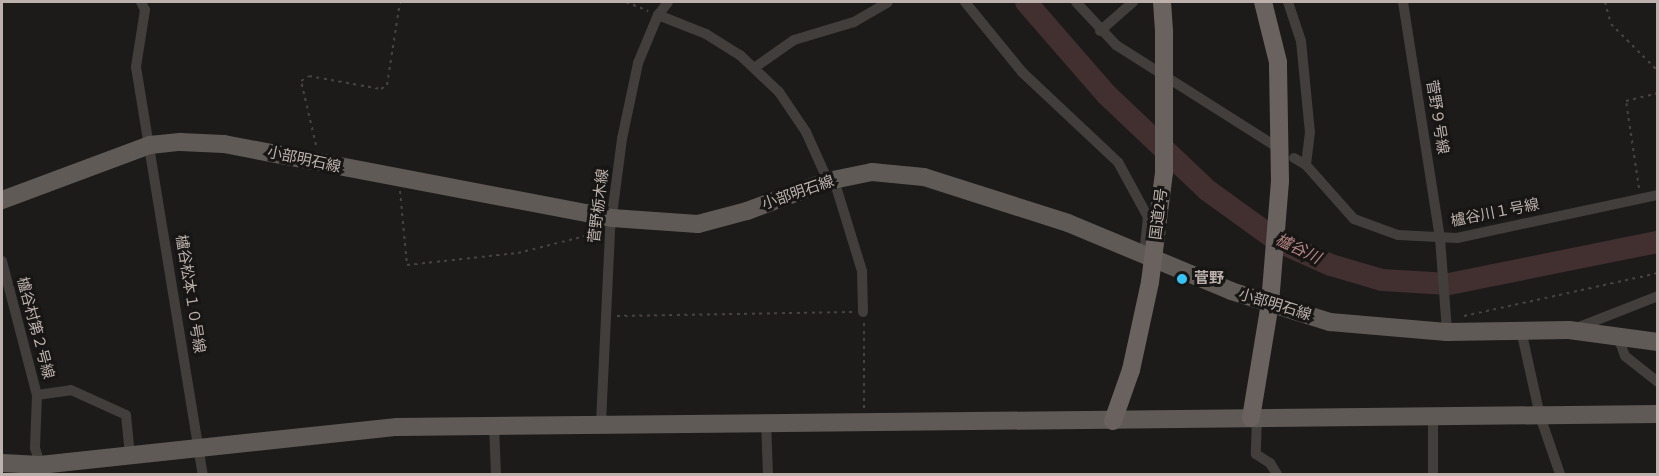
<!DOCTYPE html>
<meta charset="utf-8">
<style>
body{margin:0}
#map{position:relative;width:1659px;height:476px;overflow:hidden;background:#1c1b1a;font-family:"Fira Sans Condensed","Noto Sans JP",sans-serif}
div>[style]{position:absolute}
.river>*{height:22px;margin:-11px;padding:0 11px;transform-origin:11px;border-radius:11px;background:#41302f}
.path>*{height:2px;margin-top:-1px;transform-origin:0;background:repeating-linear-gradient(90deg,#484341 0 3px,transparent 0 7.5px)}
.minor>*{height:10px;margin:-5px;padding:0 5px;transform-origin:5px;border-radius:5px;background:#413e3b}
.primary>*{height:18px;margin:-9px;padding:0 9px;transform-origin:9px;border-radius:9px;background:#605a56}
.trunk>*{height:18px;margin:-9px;padding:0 9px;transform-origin:9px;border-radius:9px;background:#69625e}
.trunk-bridge>*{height:18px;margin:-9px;padding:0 9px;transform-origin:9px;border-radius:9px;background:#69625e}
.dots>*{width:16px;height:16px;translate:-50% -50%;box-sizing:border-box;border:3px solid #171615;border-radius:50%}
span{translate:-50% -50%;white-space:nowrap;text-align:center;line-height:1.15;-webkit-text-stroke:6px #171615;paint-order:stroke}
.street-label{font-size:15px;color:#bcb1ac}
.poi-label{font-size:15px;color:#bcb1ac;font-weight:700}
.left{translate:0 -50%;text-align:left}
.water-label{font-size:16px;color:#b78683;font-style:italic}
.frame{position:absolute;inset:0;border:3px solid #bcb1ac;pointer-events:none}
</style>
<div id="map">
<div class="river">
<div style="left:1026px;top:2px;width:122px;rotate:49deg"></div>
<div style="left:1106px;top:94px;width:139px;rotate:43.5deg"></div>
<div style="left:1207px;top:190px;width:89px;rotate:35.8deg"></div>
<div style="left:1279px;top:242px;width:57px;rotate:23.9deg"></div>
<div style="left:1331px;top:265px;width:53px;rotate:16.4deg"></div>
<div style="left:1382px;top:280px;width:67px;rotate:3.4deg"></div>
<div style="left:1449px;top:284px;width:213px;rotate:-11.4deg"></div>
</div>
<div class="path">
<div style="left:626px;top:2px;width:24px;rotate:22deg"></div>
<div style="left:1605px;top:2px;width:23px;rotate:75deg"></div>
<div style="left:1611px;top:24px;width:66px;rotate:45deg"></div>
<div style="left:316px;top:145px;width:66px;rotate:-103.2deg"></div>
<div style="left:301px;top:81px;width:9px;rotate:-32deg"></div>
<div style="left:309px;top:76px;width:73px;rotate:10.2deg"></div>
<div style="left:381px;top:89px;width:7px;rotate:-34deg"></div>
<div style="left:387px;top:85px;width:84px;rotate:-81.1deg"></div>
<div style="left:1639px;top:188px;width:88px;rotate:-98.5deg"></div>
<div style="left:1626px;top:101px;width:33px;rotate:-14deg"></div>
<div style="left:400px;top:191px;width:74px;rotate:84.6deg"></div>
<div style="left:407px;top:265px;width:112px;rotate:-6.2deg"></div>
<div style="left:518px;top:253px;width:81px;rotate:-14.2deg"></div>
<div style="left:617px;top:316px;width:235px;rotate:-1deg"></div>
<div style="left:1464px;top:316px;width:199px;rotate:-12.5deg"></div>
<div style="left:864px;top:323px;width:85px;rotate:90deg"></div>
</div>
<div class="minor">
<div style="left:141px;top:2px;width:9px;rotate:63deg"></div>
<div style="left:145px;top:10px;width:58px;rotate:99deg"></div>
<div style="left:136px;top:67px;width:412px;rotate:80.7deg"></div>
<div style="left:965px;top:2px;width:90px;rotate:50.8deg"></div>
<div style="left:1022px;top:72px;width:132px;rotate:43.2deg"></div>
<div style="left:1118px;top:162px;width:63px;rotate:61.4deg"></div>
<div style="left:1148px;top:217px;width:38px;rotate:96deg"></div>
<div style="left:1076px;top:2px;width:59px;rotate:47.1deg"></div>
<div style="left:1116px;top:45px;width:185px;rotate:32.4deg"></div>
<div style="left:1288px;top:2px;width:41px;rotate:71.6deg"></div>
<div style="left:1301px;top:41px;width:91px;rotate:84.4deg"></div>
<div style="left:1310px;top:132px;width:33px;rotate:97deg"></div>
<div style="left:1403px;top:2px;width:239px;rotate:81.1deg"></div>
<div style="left:1440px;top:238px;width:94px;rotate:85.7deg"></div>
<div style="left:658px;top:15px;width:52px;rotate:21.6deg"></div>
<div style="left:706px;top:34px;width:40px;rotate:32deg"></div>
<div style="left:740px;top:55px;width:54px;rotate:43.5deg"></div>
<div style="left:779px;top:92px;width:48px;rotate:56deg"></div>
<div style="left:806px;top:132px;width:54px;rotate:65.8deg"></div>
<div style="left:1100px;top:31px;width:44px;rotate:-41.3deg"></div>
<div style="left:754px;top:68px;width:49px;rotate:-35deg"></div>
<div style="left:794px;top:40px;width:63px;rotate:-16.7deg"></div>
<div style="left:854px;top:22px;width:39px;rotate:-30deg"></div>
<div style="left:1294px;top:158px;width:14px;rotate:30deg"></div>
<div style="left:1306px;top:165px;width:72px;rotate:48.4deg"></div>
<div style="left:1354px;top:219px;width:47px;rotate:20deg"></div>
<div style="left:1398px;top:235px;width:59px;rotate:2.9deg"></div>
<div style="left:1457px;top:238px;width:206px;rotate:-12.1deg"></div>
<div style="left:834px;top:180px;width:95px;rotate:72.9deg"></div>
<div style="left:862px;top:271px;width:41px;rotate:88.6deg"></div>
<div style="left:2px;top:261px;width:138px;rotate:75.4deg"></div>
<div style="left:37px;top:395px;width:53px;rotate:92.2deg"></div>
<div style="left:35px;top:448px;width:27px;rotate:73deg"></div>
<div style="left:1574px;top:329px;width:90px;rotate:-21.4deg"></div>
<div style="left:1521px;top:330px;width:88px;rotate:77.5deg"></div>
<div style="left:1540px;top:416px;width:61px;rotate:71deg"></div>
<div style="left:1617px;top:334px;width:23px;rotate:70deg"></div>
<div style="left:1625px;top:356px;width:42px;rotate:38.2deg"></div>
<div style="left:37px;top:395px;width:34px;rotate:-8deg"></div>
<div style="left:71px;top:390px;width:60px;rotate:24.4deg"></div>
<div style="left:126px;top:415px;width:41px;rotate:84.4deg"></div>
<div style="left:1433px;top:416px;width:58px;rotate:90deg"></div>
<div style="left:1257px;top:418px;width:36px;rotate:92deg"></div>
<div style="left:1256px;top:454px;width:17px;rotate:33deg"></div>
<div style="left:1270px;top:463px;width:13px;rotate:58deg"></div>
<div style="left:766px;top:422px;width:52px;rotate:87.8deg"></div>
<div style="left:601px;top:423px;width:193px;rotate:-87.3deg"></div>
<div style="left:610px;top:230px;width:92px;rotate:-82.5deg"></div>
<div style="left:622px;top:139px;width:78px;rotate:-78.1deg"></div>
<div style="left:638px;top:63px;width:52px;rotate:-67.4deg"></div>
<div style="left:658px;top:15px;width:16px;rotate:-52deg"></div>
<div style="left:494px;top:425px;width:49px;rotate:87.7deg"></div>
</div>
<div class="primary">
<div style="left:2px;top:200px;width:158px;rotate:-20.4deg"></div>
<div style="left:150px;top:145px;width:30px;rotate:-6deg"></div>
<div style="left:180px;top:142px;width:44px;rotate:2.6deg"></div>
<div style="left:224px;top:144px;width:395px;rotate:10.8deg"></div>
<div style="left:612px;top:218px;width:86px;rotate:4deg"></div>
<div style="left:698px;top:224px;width:51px;rotate:-14.9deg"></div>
<div style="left:747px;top:211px;width:86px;rotate:-20.3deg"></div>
<div style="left:828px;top:181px;width:45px;rotate:-11.6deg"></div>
<div style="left:872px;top:172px;width:52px;rotate:5.5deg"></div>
<div style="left:924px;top:177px;width:151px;rotate:17.7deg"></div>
<div style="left:1068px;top:223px;width:177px;rotate:22.6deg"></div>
<div style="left:1231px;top:291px;width:104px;rotate:17.4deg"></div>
<div style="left:1330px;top:322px;width:117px;rotate:4.9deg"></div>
<div style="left:1447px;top:332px;width:122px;rotate:-0.9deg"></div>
<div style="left:1569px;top:330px;width:90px;rotate:7.7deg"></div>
<div style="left:2px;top:463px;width:38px;rotate:3deg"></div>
<div style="left:40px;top:465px;width:359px;rotate:-6.1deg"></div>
<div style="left:397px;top:427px;width:1261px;rotate:-0.59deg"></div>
</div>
<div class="trunk">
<div style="left:1162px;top:2px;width:31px;rotate:86deg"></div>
<div style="left:1251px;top:418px;width:117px;rotate:-80.6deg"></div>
<div style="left:1270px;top:303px;width:122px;rotate:-85.3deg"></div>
<div style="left:1280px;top:181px;width:119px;rotate:-91deg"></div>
<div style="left:1278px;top:62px;width:62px;rotate:-104deg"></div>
<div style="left:1113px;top:421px;width:54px;rotate:-70.6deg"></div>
<div style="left:1131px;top:370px;width:90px;rotate:-77.8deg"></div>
</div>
<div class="trunk-bridge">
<div style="left:1150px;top:282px;width:110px;rotate:-82.7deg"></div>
<div style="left:1164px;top:173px;width:140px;rotate:-90deg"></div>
</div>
<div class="dots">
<div style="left:1182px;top:279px;background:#36c4f7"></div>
</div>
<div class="street-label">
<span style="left:1437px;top:117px;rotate:81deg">菅野９号線</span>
<span style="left:304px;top:160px;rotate:12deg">小部明石線</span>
<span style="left:798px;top:193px;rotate:-19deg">小部明石線</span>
<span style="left:599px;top:206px;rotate:-83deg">菅野栃木線</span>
<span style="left:1495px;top:213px;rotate:-11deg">櫨谷川１号線</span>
<span style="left:1159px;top:214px;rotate:-83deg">国道2号</span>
<span style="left:190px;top:294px;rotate:81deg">櫨谷松本１０号線</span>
<span style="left:1275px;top:305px;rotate:17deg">小部明石線</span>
<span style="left:35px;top:328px;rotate:75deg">櫨谷村第２号線</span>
</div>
<div class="poi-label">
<span class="left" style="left:1194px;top:279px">菅野</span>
</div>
<div class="water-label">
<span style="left:1298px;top:249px;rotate:26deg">櫨谷川</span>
</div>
<div class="frame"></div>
</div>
